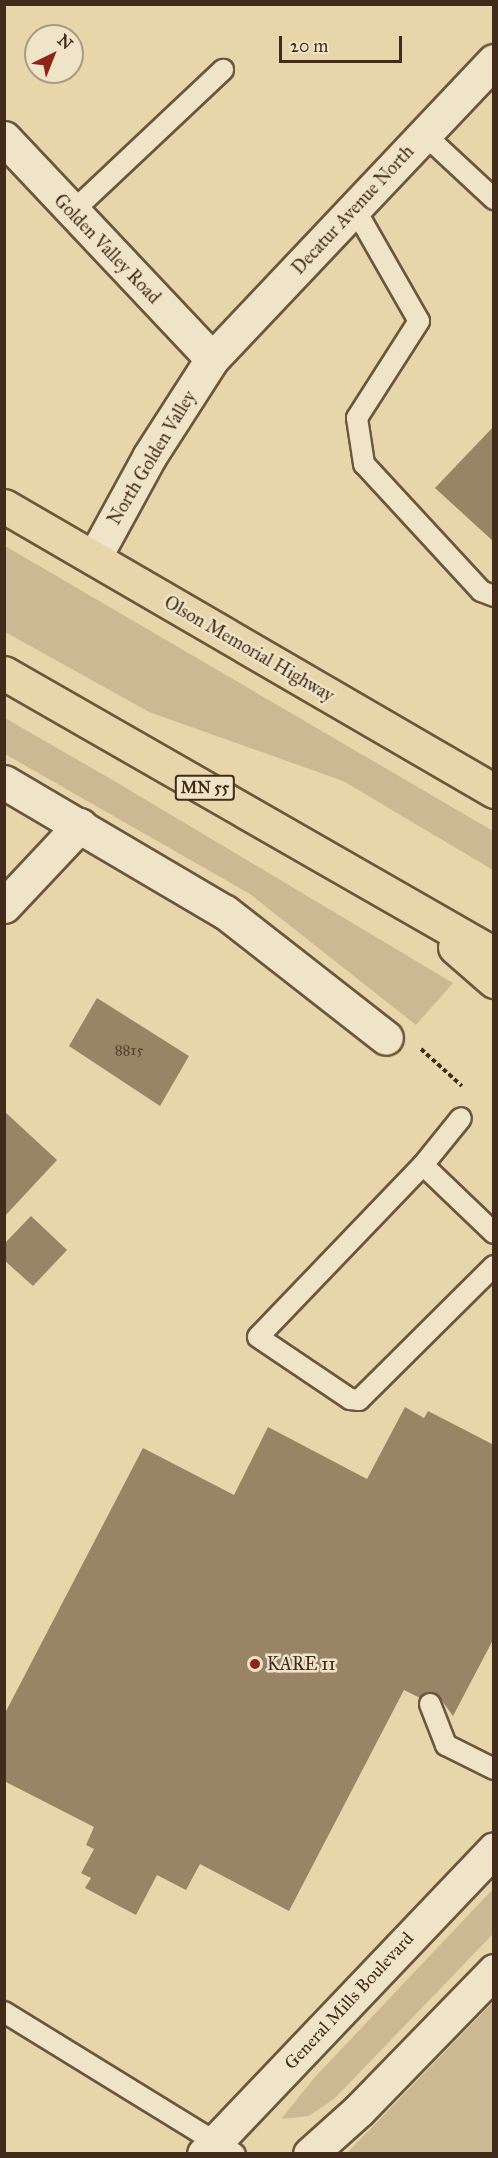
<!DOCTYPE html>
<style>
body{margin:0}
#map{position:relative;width:498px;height:2158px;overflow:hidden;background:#e8d6ab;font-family:"IM FELL Great Primer",serif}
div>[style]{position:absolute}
.green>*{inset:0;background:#ccb993}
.building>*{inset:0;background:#998466}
.path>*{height:4px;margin-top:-2px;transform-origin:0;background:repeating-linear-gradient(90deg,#432b1b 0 4.5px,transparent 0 7.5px)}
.roads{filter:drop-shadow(2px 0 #6c563f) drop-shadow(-2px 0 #6c563f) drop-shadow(0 2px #6c563f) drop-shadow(0 -2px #6c563f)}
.service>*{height:20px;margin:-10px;padding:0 10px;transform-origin:10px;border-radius:10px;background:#f0e4c8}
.minor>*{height:33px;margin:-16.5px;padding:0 16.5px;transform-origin:16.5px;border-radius:16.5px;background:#f0e4c8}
.tertiary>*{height:33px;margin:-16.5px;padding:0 16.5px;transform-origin:16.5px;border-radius:16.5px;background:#f0e4c8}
.trunk>*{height:33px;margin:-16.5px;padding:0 16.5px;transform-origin:16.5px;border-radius:16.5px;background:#e8d6ab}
.dots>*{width:16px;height:16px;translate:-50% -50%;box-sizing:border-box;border:3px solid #f0e4c8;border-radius:50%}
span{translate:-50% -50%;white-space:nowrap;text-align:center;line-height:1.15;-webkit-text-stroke:5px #f0e4c8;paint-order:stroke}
.number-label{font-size:15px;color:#58412e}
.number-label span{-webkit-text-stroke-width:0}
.shield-label span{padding:2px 4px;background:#f0e4c8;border:2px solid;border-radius:4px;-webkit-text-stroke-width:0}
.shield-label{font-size:16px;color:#432b1b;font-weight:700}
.street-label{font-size:18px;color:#432b1b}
.poi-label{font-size:18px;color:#432b1b}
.left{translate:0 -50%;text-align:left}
.frame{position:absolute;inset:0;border:6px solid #432b1b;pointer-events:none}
.north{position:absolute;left:24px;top:24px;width:60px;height:60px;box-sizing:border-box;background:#f0e4c8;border:2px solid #ab9a83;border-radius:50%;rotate:43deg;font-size:16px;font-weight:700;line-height:24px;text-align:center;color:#432b1b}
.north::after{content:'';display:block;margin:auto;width:21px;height:27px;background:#8f2418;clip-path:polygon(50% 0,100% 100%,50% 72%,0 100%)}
.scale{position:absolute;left:279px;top:36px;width:123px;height:27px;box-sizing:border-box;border:3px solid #432b1b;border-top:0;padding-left:8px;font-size:18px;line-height:21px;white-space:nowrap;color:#432b1b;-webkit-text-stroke:4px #f0e4c8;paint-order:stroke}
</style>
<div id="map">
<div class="green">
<div style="clip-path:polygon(5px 546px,493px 831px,493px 870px,343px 781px,149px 712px,5px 632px)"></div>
<div style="clip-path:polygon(5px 718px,116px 782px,453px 983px,416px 1025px,250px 894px,5px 754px)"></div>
<div style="clip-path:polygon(493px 1889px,493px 1934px,335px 2098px,309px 2116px,281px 2119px,315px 2077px)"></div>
<div style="clip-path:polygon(493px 2002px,493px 2153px,347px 2153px)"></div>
</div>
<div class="building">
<div style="clip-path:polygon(494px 426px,494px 542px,435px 488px)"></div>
<div style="clip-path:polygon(97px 998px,189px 1056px,160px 1106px,69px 1046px)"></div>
<div style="clip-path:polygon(4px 1111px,57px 1160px,4px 1217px)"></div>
<div style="clip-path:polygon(31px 1216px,67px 1250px,33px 1286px,4px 1260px,4px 1244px)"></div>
<div style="clip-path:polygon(405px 1407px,424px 1418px,428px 1411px,494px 1445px,494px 1638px,453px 1716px,437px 1694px,426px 1693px,420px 1698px,404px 1690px,289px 1911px,200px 1864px,186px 1890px,157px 1875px,136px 1915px,85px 1888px,91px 1878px,81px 1873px,94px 1849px,86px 1845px,94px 1827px,4px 1781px,4px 1715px,143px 1448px,234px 1495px,268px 1427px,367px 1479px)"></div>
</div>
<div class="path">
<div style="left:421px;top:1049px;width:55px;rotate:42.1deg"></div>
</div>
<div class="roads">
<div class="service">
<div style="left:424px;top:134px;width:96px;rotate:42.9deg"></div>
<div style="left:355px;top:209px;width:129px;rotate:60.3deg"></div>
<div style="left:419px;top:321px;width:115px;rotate:122.6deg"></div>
<div style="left:357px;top:418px;width:47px;rotate:81.3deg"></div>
<div style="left:364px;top:464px;width:173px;rotate:47.3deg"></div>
<div style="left:481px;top:591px;width:14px;rotate:21deg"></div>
<div style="left:71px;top:213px;width:209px;rotate:-43.3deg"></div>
<div style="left:423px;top:1165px;width:60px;rotate:-51deg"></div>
<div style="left:494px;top:1233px;width:98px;rotate:-136.2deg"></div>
<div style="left:423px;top:1165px;width:238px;rotate:133.8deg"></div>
<div style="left:258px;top:1337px;width:111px;rotate:34deg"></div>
<div style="left:350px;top:1399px;width:9px;rotate:6deg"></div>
<div style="left:359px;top:1400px;width:190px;rotate:-44.8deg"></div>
<div style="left:430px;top:1704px;width:44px;rotate:68.7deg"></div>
<div style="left:446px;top:1745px;width:54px;rotate:26.6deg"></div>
<div style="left:4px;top:2012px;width:271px;rotate:31.6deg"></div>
</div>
<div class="minor">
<div style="left:4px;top:782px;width:256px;rotate:30.5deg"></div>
<div style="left:225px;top:912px;width:204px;rotate:38deg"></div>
<div style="left:4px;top:906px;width:111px;rotate:-46.8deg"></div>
</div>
<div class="tertiary">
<div style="left:4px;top:138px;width:303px;rotate:46.7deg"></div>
<div style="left:94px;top:558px;width:115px;rotate:-61.4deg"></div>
<div style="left:149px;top:457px;width:117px;rotate:-57.3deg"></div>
<div style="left:212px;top:359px;width:410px;rotate:-46.6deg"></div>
<div style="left:204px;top:2154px;width:421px;rotate:-46.4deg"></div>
<div style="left:310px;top:2154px;width:66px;rotate:-41.9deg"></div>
<div style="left:359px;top:2110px;width:194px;rotate:-45.8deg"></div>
</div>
<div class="trunk">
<div style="left:4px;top:506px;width:567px;rotate:30.18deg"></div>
<div style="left:4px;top:673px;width:565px;rotate:29.83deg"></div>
<div style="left:455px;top:947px;width:52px;rotate:41.1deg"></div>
</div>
</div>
<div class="dots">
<div style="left:255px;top:1664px;background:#8f2418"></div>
</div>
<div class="number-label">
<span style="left:129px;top:1051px">8815</span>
</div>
<div class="shield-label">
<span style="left:205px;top:788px">MN 55</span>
</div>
<div class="street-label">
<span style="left:353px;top:210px;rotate:-47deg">Decatur Avenue North</span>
<span style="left:107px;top:249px;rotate:46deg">Golden Valley Road</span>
<span style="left:152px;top:458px;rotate:-59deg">North Golden Valley</span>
<span style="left:249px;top:649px;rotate:30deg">Olson Memorial Highway</span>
<span style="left:349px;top:2001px;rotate:-47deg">General Mills Boulevard</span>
</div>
<div class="poi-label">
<span class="left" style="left:267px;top:1664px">KARE 11</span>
</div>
<div class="frame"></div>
<div class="north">N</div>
<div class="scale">20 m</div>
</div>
